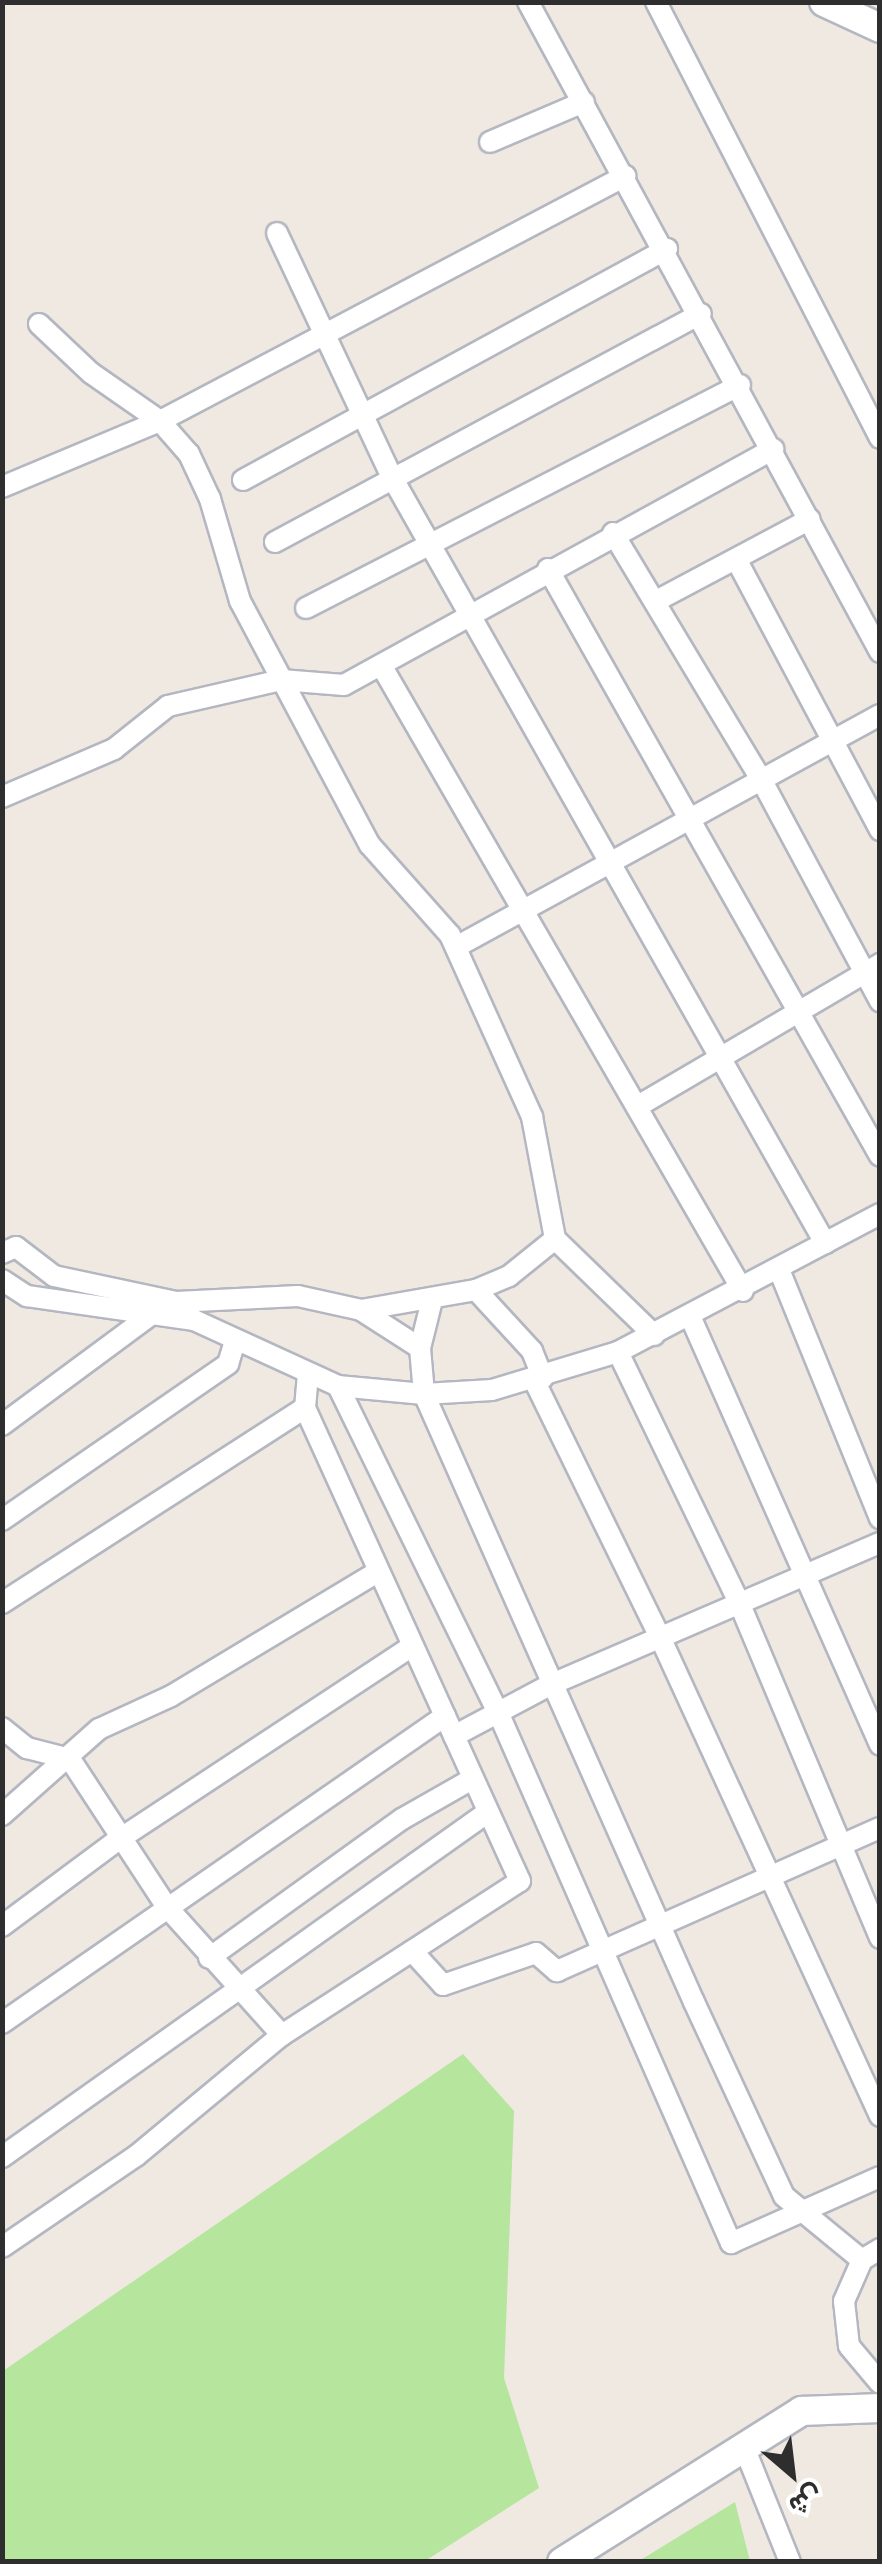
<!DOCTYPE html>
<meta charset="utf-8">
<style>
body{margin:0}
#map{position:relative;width:882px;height:2564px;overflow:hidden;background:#efe9e1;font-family:Jost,Vazirmatn,sans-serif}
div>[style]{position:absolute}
.green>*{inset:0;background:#b6e59e}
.roads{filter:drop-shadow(2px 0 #b4b7c1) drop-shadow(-2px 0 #b4b7c1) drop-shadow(0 2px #b4b7c1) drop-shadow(0 -2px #b4b7c1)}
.street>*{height:20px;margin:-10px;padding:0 10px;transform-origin:10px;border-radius:10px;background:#fff}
.secondary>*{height:28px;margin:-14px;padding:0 14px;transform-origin:14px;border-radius:14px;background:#fff}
span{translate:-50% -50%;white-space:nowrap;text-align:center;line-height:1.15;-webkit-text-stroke:8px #fff;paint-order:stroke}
.frame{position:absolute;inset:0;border:5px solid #2e2e2e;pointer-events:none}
.north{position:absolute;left:742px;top:2424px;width:100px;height:100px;-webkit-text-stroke:8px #fff;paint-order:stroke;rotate:152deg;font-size:28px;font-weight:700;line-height:40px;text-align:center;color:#2e2e2e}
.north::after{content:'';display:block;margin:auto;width:35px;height:45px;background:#2e2e2e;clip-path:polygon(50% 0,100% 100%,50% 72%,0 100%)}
</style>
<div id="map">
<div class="green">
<div style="clip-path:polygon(463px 2054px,514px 2111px,504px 2378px,539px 2488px,425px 2561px,3px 2561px,3px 2371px)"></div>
<div style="clip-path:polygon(735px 2502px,750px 2561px,639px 2561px)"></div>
</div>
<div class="roads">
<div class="street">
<div style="left:528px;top:2px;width:739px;rotate:61.56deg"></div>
<div style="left:656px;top:2px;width:490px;rotate:62.8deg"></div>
<div style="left:490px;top:142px;width:102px;rotate:-23.1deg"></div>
<div style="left:277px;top:233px;width:272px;rotate:64.8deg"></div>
<div style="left:393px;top:479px;width:878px;rotate:60.51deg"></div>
<div style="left:39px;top:324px;width:71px;rotate:43.3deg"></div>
<div style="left:91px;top:373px;width:84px;rotate:34.8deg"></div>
<div style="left:160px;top:421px;width:44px;rotate:48.7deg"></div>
<div style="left:189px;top:454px;width:50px;rotate:65deg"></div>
<div style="left:210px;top:499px;width:106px;rotate:73.6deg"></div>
<div style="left:240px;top:601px;width:276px;rotate:62deg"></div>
<div style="left:370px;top:845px;width:120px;rotate:48.4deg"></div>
<div style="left:450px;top:935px;width:200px;rotate:65.7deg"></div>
<div style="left:532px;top:1117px;width:124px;rotate:79.3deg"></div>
<div style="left:555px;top:1239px;width:138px;rotate:44.1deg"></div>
<div style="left:243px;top:480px;width:483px;rotate:-28.6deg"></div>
<div style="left:2px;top:487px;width:171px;rotate:-22.7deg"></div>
<div style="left:160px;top:421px;width:526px;rotate:-27.78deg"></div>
<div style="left:613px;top:533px;width:289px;rotate:59deg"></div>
<div style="left:762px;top:781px;width:250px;rotate:61.8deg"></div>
<div style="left:275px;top:542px;width:483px;rotate:-28.2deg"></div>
<div style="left:736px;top:559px;width:307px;rotate:62deg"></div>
<div style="left:548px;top:569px;width:674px;rotate:60.51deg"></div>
<div style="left:656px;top:601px;width:174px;rotate:-28deg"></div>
<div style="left:306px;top:608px;width:488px;rotate:-27.2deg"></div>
<div style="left:381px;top:665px;width:723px;rotate:59.96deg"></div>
<div style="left:2px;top:797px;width:122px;rotate:-23.2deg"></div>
<div style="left:114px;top:749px;width:69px;rotate:-38.5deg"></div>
<div style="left:168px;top:706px;width:116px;rotate:-13deg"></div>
<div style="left:281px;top:680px;width:63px;rotate:4.5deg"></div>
<div style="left:344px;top:685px;width:490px;rotate:-28.8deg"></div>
<div style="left:456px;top:947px;width:483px;rotate:-28.7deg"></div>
<div style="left:638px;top:1106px;width:281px;rotate:-30.4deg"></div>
<div style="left:2px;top:1253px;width:15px;rotate:-23deg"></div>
<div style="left:16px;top:1247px;width:48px;rotate:37.3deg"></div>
<div style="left:54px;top:1276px;width:125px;rotate:12deg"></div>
<div style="left:176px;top:1302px;width:122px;rotate:-2.8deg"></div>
<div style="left:298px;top:1296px;width:65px;rotate:12.5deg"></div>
<div style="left:361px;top:1310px;width:117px;rotate:-9.9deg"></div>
<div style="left:476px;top:1290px;width:36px;rotate:-23deg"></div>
<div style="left:509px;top:1276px;width:59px;rotate:-38.8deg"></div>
<div style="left:780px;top:1272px;width:266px;rotate:67.9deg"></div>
<div style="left:2px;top:1280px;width:30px;rotate:33deg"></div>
<div style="left:27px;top:1296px;width:169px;rotate:8.2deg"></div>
<div style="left:194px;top:1320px;width:158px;rotate:24.6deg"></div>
<div style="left:338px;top:1386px;width:86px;rotate:5.3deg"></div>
<div style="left:424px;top:1394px;width:68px;rotate:-3.4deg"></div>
<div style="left:492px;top:1390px;width:132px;rotate:-16.8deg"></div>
<div style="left:618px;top:1352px;width:296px;rotate:-27.8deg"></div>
<div style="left:476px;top:1290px;width:83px;rotate:47.4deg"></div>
<div style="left:532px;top:1351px;width:29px;rotate:68deg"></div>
<div style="left:432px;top:1300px;width:49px;rotate:104deg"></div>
<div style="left:420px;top:1348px;width:46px;rotate:85deg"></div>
<div style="left:424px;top:1394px;width:665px;rotate:66.06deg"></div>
<div style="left:694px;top:2002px;width:214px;rotate:65.1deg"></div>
<div style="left:784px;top:2196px;width:101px;rotate:39.4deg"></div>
<div style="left:361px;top:1310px;width:70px;rotate:32.8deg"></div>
<div style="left:690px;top:1316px;width:469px;rotate:66.1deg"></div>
<div style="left:618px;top:1352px;width:283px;rotate:64.2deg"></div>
<div style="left:741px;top:1607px;width:359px;rotate:67.2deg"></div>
<div style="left:534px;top:1380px;width:286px;rotate:63.9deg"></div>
<div style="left:660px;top:1637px;width:527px;rotate:65.33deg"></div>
<div style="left:338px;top:1386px;width:363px;rotate:63.9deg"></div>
<div style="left:498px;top:1712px;width:580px;rotate:66.31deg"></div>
<div style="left:731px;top:2243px;width:163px;rotate:-23.9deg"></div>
<div style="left:2px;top:1425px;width:182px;rotate:-36.5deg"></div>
<div style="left:2px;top:1520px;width:275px;rotate:-34.6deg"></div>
<div style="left:228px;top:1364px;width:24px;rotate:-73deg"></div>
<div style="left:2px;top:1603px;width:360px;rotate:-32.8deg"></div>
<div style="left:2px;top:1728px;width:32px;rotate:39deg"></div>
<div style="left:27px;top:1748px;width:44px;rotate:14.3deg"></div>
<div style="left:70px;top:1759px;width:177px;rotate:56.8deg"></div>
<div style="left:167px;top:1907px;width:172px;rotate:48.1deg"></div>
<div style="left:454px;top:1736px;width:111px;rotate:-28deg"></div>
<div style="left:552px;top:1684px;width:357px;rotate:-23.3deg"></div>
<div style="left:2px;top:1815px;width:130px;rotate:-41.6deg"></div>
<div style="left:99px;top:1729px;width:79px;rotate:-24.6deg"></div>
<div style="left:171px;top:1696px;width:240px;rotate:-31deg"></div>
<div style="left:2px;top:1926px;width:144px;rotate:-36.6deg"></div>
<div style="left:118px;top:1840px;width:352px;rotate:-33.4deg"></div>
<div style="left:412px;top:1951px;width:46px;rotate:47.6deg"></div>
<div style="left:443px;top:1985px;width:98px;rotate:-19deg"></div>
<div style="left:536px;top:1953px;width:28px;rotate:41deg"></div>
<div style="left:557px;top:1971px;width:353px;rotate:-23.9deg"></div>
<div style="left:209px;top:1958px;width:238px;rotate:-35.8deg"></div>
<div style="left:402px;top:1819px;width:81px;rotate:-29.7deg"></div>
<div style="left:2px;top:2023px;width:539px;rotate:-34.72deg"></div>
<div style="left:2px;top:2157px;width:596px;rotate:-35.37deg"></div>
<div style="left:2px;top:2247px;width:162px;rotate:-34.2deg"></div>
<div style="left:136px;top:2156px;width:190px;rotate:-39.7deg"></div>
<div style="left:282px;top:2035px;width:283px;rotate:-32.9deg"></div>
<div style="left:520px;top:1881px;width:520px;rotate:-114.44deg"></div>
<div style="left:305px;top:1408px;width:33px;rotate:-85deg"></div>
<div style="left:880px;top:2249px;width:21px;rotate:149deg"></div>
<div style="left:862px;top:2260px;width:45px;rotate:113.7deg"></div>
<div style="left:844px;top:2301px;width:45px;rotate:83.7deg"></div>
<div style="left:849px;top:2346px;width:48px;rotate:50deg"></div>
<div style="left:744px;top:2447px;width:124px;rotate:68.2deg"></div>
</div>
<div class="secondary">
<div style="left:824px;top:2px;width:62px;rotate:24.9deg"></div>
<div style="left:562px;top:2562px;width:284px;rotate:-32.2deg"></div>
<div style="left:802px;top:2411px;width:78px;rotate:-2.2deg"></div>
</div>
</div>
<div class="frame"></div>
<div class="north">ش</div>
</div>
